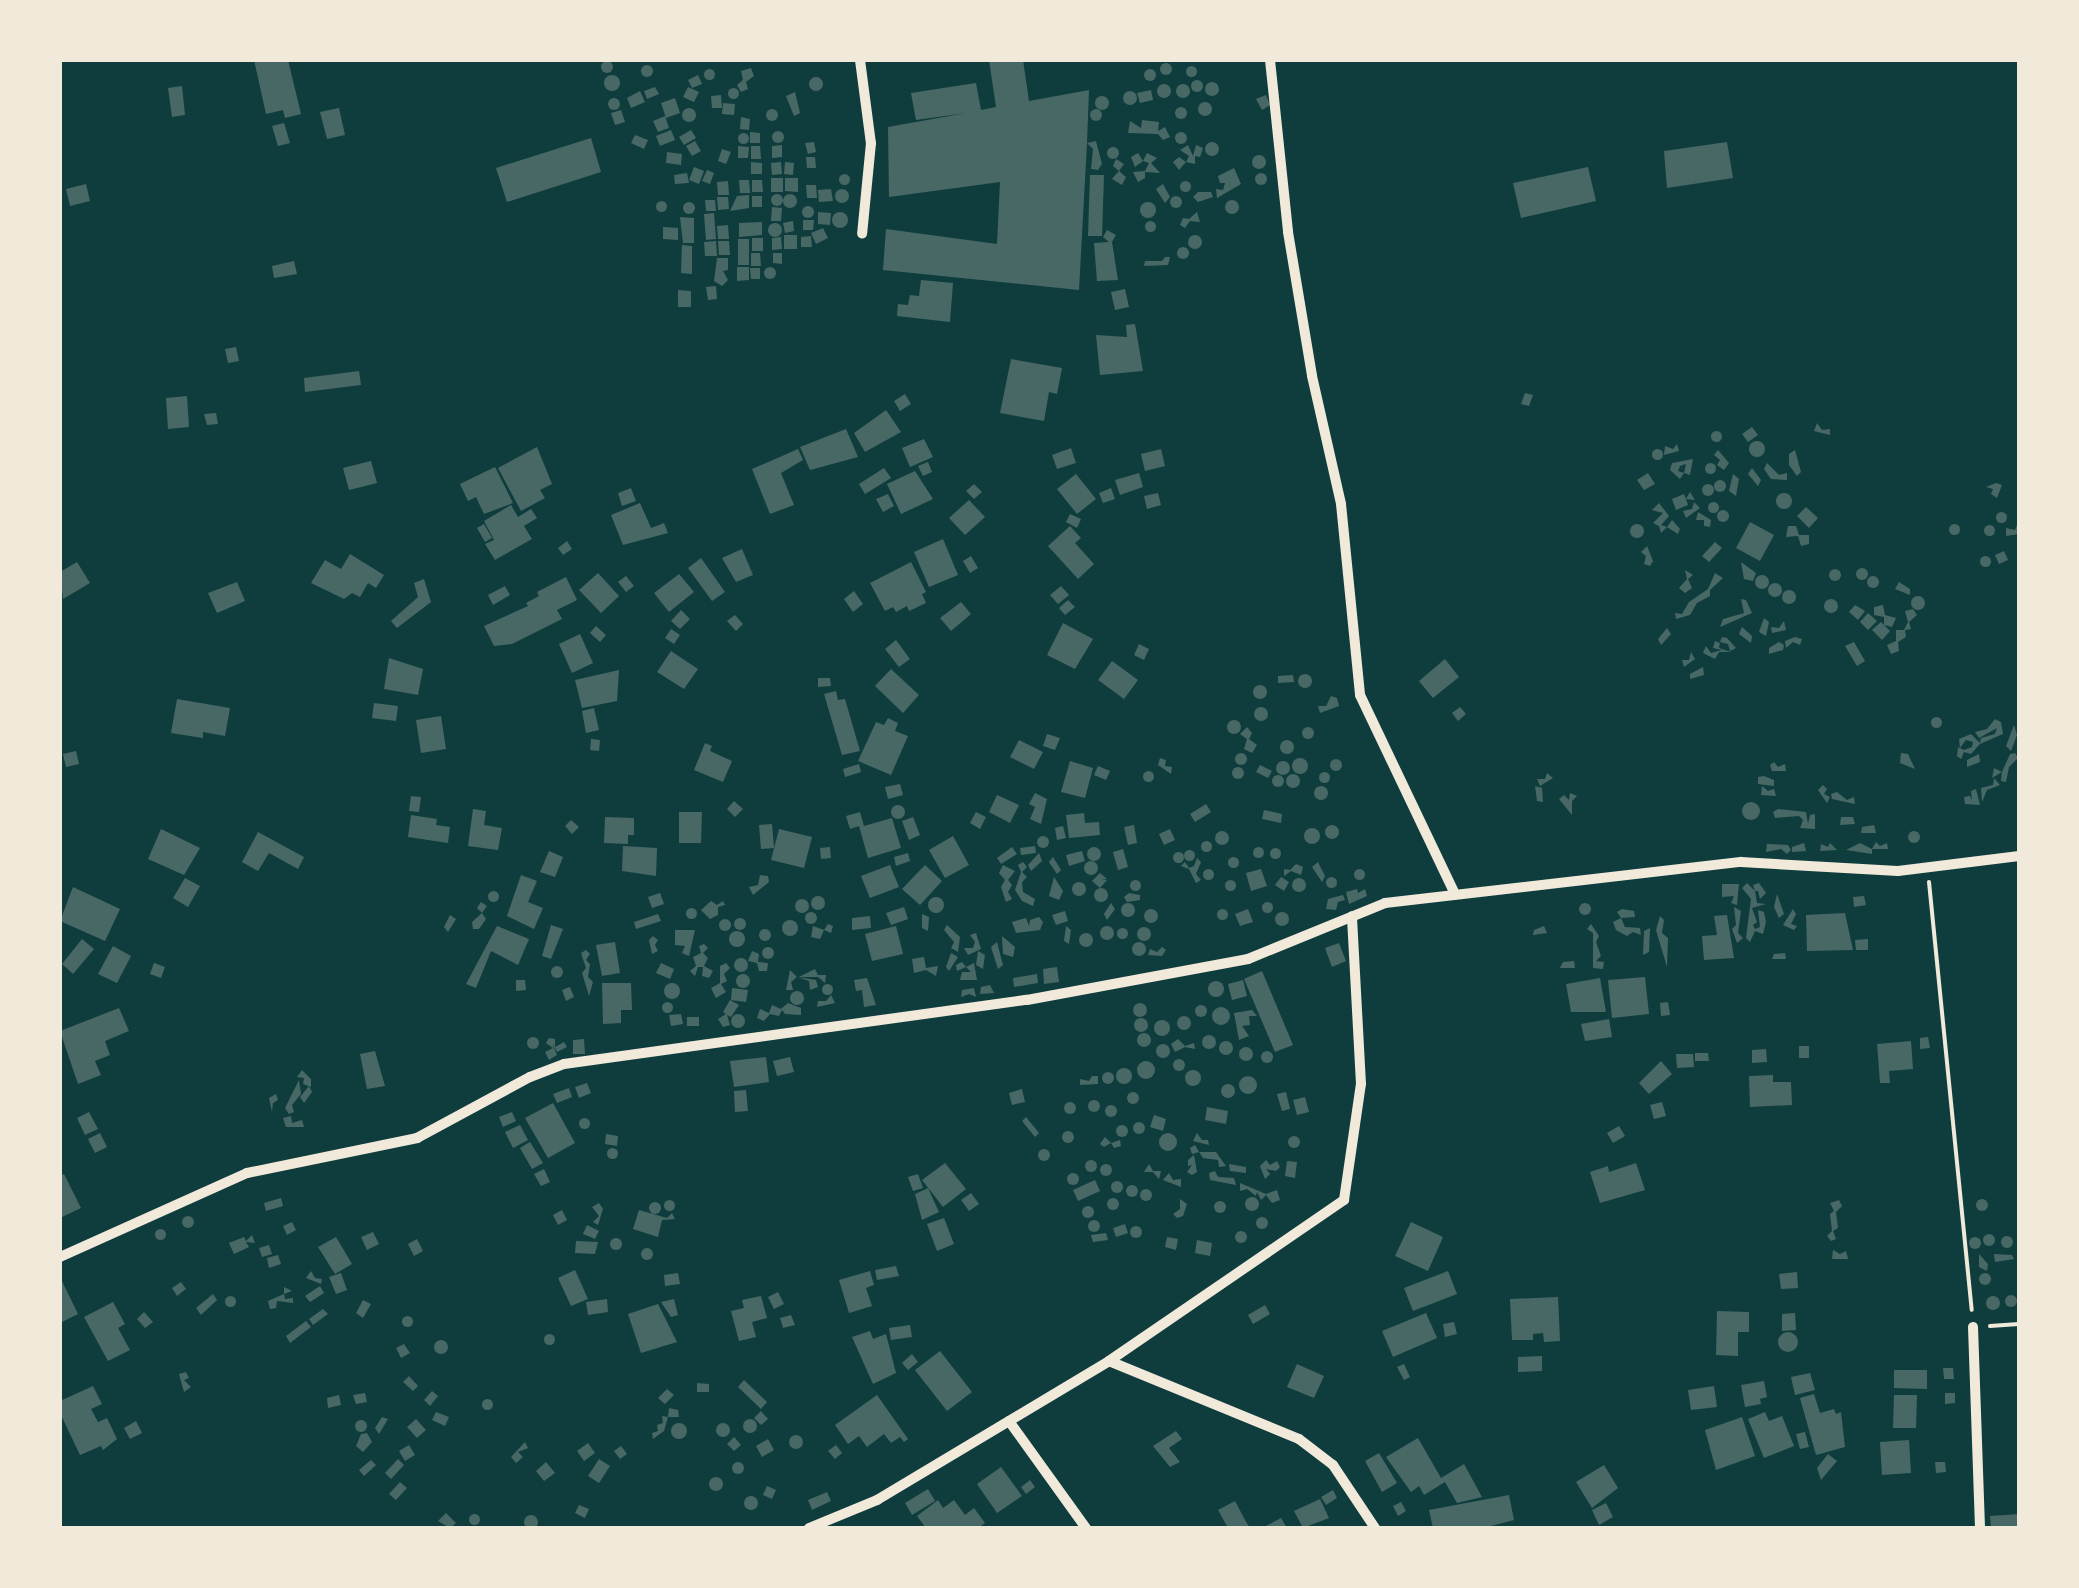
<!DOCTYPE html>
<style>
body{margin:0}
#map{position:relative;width:2079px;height:1588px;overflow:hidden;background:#0f3d3e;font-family:"Nunito Sans",sans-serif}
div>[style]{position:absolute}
.building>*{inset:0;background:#486865}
.round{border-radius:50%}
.path>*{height:4px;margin:-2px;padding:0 2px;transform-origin:2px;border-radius:2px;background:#f1e9da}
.minor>*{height:10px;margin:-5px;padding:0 5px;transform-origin:5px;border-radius:5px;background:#f1e9da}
span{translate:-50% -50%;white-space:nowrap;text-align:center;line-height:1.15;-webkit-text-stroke:10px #f1e9da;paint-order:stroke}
.frame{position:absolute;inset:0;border:62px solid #f1e9da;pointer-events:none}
</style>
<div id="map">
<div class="building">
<div style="clip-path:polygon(254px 60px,288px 60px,301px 114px,285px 118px,283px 110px,266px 114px)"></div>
<div style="clip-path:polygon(989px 60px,1023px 60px,1029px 101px,1089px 90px,1087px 143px,1096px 141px,1102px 164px,1098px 170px,1091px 169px,1093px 149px,1087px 143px,1079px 290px,883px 270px,886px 229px,997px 244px,1000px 182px,889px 197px,888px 127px,966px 113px,916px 120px,911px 93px,976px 83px,981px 110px,996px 107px)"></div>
<div class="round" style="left:601px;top:61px;width:12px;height:12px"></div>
<div class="round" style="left:1160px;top:63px;width:12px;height:12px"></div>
<div class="round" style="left:641px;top:65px;width:12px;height:12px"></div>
<div class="round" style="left:1185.5px;top:65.5px;width:11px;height:11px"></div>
<div style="clip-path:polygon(751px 68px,754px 76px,746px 82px,748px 89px,741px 92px,737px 85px,743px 80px,741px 71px)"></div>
<div class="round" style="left:703.5px;top:68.5px;width:11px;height:11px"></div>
<div class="round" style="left:1144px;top:69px;width:12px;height:12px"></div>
<div style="clip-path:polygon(698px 75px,702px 84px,692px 88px,688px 80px)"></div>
<div class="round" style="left:604px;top:75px;width:16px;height:16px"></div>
<div class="round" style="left:809px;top:77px;width:14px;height:14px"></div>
<div class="round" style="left:1191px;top:80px;width:12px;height:12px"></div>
<div class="round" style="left:1205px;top:82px;width:14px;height:14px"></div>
<div class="round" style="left:1176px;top:84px;width:14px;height:14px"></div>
<div class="round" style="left:1157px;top:84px;width:14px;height:14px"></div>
<div style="clip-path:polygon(182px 86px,185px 115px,172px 117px,168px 88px)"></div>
<div style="clip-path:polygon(655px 87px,659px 94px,647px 99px,644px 91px)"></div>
<div style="clip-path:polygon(688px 87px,699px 92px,694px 102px,683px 97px)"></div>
<div class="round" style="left:727.5px;top:87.5px;width:11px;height:11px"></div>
<div style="clip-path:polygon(1151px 90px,1153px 100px,1140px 103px,1137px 93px)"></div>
<div style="clip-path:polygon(640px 91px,645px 102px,631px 108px,627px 98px)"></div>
<div class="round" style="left:1123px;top:91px;width:14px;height:14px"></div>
<div style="clip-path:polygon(795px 92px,800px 113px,794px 116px,786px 96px)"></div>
<div style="clip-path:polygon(721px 95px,722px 108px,712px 108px,711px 96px)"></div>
<div style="clip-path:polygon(1266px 95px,1270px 105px,1262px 110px,1256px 99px)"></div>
<div class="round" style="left:1095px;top:96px;width:14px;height:14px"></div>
<div class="round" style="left:608px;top:98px;width:12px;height:12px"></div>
<div style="clip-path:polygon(675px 98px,680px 113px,666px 118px,661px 103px)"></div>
<div class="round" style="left:1198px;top:102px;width:14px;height:14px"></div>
<div style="clip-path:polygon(723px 103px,735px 104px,734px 115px,722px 114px)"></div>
<div class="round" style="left:1175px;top:107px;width:12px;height:12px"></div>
<div class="round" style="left:682px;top:108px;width:14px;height:14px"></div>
<div style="clip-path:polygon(339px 108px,345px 135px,327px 139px,320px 112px)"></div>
<div class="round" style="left:766px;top:109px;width:12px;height:12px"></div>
<div class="round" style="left:1090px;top:109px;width:12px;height:12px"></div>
<div style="clip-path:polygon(621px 110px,625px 122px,615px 125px,611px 113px)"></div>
<div style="clip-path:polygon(665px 116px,669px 128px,658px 132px,653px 121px)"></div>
<div style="clip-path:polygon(741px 117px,750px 119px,749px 130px,740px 129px)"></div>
<div style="clip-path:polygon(1142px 120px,1159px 122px,1158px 131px,1165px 127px,1170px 137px,1163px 140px,1158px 134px,1128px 133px,1130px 121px,1141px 128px)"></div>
<div style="clip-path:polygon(284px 123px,290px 143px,278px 146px,272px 126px)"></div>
<div style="clip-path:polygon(671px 130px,675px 140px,660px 146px,656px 136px)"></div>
<div style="clip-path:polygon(691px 130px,696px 138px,684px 145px,679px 137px)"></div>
<div class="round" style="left:772px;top:131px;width:12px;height:12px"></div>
<div class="round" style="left:1175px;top:132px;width:12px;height:12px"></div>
<div style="clip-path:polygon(750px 132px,760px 133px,760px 143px,750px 143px)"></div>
<div class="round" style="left:737.5px;top:132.5px;width:11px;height:11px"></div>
<div style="clip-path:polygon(635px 135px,648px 140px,644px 149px,631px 143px)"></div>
<div style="clip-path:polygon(591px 138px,601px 172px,507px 202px,496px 168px)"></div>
<div style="clip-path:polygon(695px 141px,701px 151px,692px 156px,686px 146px)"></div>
<div class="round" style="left:1205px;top:142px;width:14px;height:14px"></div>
<div style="clip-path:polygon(814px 142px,816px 152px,808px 154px,805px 143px)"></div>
<div style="clip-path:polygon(1727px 142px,1733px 178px,1667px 188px,1664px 151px)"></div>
<div style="clip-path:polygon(782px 145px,782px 157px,772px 158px,772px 146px)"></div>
<div style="clip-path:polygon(1188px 145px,1193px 156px,1196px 145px,1203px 148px,1200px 157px,1195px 156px,1195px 164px,1186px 162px,1179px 170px,1173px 162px,1179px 157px,1186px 162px,1189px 156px,1180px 150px)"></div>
<div style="clip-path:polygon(738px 146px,749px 147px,748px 158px,738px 158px)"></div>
<div style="clip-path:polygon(751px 146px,760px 146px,761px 159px,751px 159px)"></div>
<div class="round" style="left:1107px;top:147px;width:12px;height:12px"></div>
<div style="clip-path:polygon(722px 149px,731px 152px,726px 164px,718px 161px)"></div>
<div style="clip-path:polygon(667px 152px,682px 154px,681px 165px,666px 163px)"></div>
<div style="clip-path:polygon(1147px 153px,1157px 158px,1151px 163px,1160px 173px,1145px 172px,1145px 178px,1138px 182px,1133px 172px,1145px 171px,1149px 163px,1143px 161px,1135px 167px,1131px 157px,1138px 153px,1143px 161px)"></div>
<div class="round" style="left:1252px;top:155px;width:14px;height:14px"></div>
<div style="clip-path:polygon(806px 157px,815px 157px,816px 168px,807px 168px)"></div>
<div style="clip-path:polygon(1116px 159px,1124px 164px,1119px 171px,1126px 177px,1122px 185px,1112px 179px,1119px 171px,1113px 166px)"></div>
<div style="clip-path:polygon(751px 162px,762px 163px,762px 174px,751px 174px)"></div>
<div style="clip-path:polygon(781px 162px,782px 174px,772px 175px,771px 163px)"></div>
<div style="clip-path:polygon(785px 162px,794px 163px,793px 175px,784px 174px)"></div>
<div style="clip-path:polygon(694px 167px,704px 171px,699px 184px,689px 180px)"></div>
<div style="clip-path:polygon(1588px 167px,1596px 201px,1521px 218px,1513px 183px)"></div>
<div style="clip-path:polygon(1234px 168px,1241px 184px,1217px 198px,1216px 189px,1223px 190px,1225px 183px,1220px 183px,1218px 176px)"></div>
<div style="clip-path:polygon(707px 170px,714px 173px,710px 184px,702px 181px)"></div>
<div class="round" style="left:1255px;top:173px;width:12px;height:12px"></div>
<div style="clip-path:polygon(687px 173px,689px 183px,675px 184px,674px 175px)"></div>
<div class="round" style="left:838.5px;top:173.5px;width:11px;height:11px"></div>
<div style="clip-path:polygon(1090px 175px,1104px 175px,1102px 236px,1088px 236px)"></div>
<div style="clip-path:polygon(771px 178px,783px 178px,783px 192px,771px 192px)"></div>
<div style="clip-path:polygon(785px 178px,798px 178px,798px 192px,785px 191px)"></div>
<div style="clip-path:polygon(739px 180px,749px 180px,750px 193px,740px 193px)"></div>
<div style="clip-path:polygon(752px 180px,762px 180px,763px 192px,752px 192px)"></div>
<div class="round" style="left:1179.5px;top:180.5px;width:11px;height:11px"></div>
<div style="clip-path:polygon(728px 181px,729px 195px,718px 195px,717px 182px)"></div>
<div style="clip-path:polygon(86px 184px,90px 201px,70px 206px,66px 189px)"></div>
<div style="clip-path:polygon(1163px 184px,1170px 197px,1165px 203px,1156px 189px)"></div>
<div style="clip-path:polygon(806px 185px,816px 185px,817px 198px,807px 198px)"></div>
<div style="clip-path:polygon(831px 189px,833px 201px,819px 202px,818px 190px)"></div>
<div class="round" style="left:835px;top:189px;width:14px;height:14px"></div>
<div style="clip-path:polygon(1198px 192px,1211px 192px,1213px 197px,1198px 202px,1193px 197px)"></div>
<div class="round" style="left:771px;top:194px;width:12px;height:12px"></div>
<div class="round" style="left:783px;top:194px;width:14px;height:14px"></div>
<div style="clip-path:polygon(749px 195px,749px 208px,730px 211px,737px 196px)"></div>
<div class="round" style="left:1170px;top:196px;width:12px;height:12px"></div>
<div style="clip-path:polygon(752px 196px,762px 196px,762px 207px,752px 207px)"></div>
<div style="clip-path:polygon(717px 197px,728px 197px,729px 209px,718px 210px)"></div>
<div style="clip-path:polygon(705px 200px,715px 200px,716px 211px,706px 211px)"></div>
<div class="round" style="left:1225px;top:200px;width:14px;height:14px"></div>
<div class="round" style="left:655.5px;top:200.5px;width:11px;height:11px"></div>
<div class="round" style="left:683px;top:202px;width:12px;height:12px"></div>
<div class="round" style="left:1140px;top:202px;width:16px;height:16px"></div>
<div class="round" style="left:802px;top:206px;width:12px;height:12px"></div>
<div style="clip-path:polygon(772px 207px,782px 208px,781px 221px,771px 221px)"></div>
<div style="clip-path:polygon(818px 212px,831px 213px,830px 225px,818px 224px)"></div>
<div style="clip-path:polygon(1197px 212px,1200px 222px,1190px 221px,1185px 228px,1180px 225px,1183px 218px,1189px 219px)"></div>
<div class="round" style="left:832px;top:212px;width:16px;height:16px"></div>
<div style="clip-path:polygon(714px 213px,716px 239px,706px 240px,704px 214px)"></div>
<div style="clip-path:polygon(680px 217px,694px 218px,694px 243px,683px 243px)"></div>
<div style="clip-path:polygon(803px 220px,814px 220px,813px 230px,803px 230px)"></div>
<div class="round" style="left:1144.5px;top:220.5px;width:11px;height:11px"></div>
<div style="clip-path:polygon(793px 221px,794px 231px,785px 233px,783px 223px)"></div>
<div style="clip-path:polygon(762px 222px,762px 235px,739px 237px,739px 223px)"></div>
<div class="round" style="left:768px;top:223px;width:14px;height:14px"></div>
<div style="clip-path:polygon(728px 225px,729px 239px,718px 239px,717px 226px)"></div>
<div style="clip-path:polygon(663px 227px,678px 228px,678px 240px,663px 239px)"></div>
<div style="clip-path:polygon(823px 228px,828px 238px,816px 244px,811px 233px)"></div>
<div style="clip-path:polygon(1107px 230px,1116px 235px,1112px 242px,1118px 280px,1097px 281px,1094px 243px,1109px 242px,1103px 237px)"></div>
<div style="clip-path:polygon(784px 235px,797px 235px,797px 249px,784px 249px)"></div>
<div class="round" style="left:1188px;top:235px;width:14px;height:14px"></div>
<div style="clip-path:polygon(811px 236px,812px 247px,801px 247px,801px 237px)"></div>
<div style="clip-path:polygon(781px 237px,782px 249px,772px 250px,772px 238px)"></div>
<div style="clip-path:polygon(752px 238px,763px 238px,763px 251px,752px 251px)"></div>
<div style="clip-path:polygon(738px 239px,749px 239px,749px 265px,738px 265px)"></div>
<div style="clip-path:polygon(716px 241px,717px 256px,705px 256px,704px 242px)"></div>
<div style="clip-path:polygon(718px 241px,729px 241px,730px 255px,719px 255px)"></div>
<div style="clip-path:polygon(682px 245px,692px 246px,692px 274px,681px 273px)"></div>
<div class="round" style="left:1177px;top:247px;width:12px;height:12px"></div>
<div style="clip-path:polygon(751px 253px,760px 253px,761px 266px,751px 266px)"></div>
<div style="clip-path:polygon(773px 253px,782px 253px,782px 264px,773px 263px)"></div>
<div style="clip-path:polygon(1165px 257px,1170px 257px,1168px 265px,1144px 266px,1145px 261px,1162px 261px)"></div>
<div style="clip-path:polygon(717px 258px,728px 258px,728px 270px,723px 271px,728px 280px,722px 286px,714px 281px)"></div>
<div style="clip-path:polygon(294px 261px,297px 274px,274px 278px,272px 266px)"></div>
<div style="clip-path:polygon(737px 267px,749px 267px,749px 280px,737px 281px)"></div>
<div class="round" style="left:764px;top:267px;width:12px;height:12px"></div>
<div style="clip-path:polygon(750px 268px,760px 268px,760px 279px,751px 279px)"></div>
<div style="clip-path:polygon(921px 280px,953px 283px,950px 322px,897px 316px,898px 304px,908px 305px,910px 295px,919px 296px)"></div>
<div style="clip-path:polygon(716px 286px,717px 299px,708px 300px,706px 287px)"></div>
<div style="clip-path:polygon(1125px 289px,1129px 307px,1115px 310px,1111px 292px)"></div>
<div style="clip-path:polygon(678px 290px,691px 291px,691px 307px,678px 307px)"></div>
<div style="clip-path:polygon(1135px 324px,1143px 371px,1100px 375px,1096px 335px,1127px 337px,1126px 325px)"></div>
<div style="clip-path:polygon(236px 347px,239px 361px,228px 363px,225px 349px)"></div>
<div style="clip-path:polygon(1011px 359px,1062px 368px,1057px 394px,1049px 392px,1044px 421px,1000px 413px)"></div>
<div style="clip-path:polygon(359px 371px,361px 385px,305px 392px,304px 378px)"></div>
<div style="clip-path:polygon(1525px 393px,1533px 395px,1529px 406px,1521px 404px)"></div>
<div style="clip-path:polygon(905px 394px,911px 404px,900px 411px,894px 401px)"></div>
<div style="clip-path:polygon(187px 396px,189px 427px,168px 429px,166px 398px)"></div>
<div style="clip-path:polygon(886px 410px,901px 432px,865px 452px,854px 433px)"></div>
<div style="clip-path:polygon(216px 413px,218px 424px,207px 425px,204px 414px)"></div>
<div style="clip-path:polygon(1817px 423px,1822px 430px,1830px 429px,1830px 435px,1814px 431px)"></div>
<div style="clip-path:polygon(1752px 427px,1758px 435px,1748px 442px,1742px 434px)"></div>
<div style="clip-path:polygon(846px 429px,858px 457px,810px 470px,800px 447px)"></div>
<div class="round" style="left:1710.5px;top:430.5px;width:11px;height:11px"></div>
<div style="clip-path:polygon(924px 439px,933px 457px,910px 467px,902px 448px)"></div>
<div class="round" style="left:1749px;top:441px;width:16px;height:16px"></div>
<div style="clip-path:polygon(1677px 444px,1679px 451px,1664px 455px,1665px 446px,1673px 449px)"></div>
<div style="clip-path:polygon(537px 447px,552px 484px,540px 490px,545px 498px,521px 511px,498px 468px)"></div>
<div style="clip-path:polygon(1071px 448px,1076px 463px,1057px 469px,1052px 455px)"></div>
<div class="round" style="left:1651.5px;top:448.5px;width:11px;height:11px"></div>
<div style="clip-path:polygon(798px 449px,803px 460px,781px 473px,794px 505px,770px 514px,752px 469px)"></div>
<div style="clip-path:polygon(1161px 449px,1165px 466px,1145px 471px,1141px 454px)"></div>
<div style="clip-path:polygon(1718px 450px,1729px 463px,1724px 470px,1717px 465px,1720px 460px,1714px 455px)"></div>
<div style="clip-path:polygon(1795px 450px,1801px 472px,1797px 476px,1789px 465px,1789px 454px)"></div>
<div style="clip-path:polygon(1693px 459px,1690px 475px,1684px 473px,1686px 464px,1680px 466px,1678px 471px,1684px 473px,1680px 479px,1670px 470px,1672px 463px)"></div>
<div style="clip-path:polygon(371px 461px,377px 483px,349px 490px,343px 468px)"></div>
<div style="clip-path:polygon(928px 462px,932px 472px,923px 476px,918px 466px)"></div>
<div class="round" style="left:1704.5px;top:462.5px;width:11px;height:11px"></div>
<div style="clip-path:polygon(1767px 463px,1779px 475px,1787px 473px,1787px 480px,1771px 479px,1764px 469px)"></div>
<div style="clip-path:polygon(495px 467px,513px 503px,484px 514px,476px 497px,468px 501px,460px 484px)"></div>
<div style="clip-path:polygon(884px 468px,891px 478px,865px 494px,859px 484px)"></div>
<div style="clip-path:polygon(1752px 468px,1761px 480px,1758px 486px,1748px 474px)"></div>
<div style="clip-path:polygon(915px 471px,933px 499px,901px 514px,887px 484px)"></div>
<div style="clip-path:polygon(1139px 473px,1143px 487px,1120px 495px,1115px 480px)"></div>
<div style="clip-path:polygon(1648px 473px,1655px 484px,1644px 490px,1637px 480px)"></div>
<div style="clip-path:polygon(1076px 474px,1096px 499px,1077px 514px,1057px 489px)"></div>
<div style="clip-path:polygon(1733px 474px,1739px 479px,1736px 496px,1729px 491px)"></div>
<div class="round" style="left:1714px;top:480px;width:12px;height:12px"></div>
<div style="clip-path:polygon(1996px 483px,2002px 485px,1997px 498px,1991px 494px,1993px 489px,1986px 487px)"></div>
<div class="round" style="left:1702px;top:484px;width:12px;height:12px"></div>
<div style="clip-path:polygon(974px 484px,982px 492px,974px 499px,966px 491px)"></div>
<div style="clip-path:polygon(631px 488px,636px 501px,622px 506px,618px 493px)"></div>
<div style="clip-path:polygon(1111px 488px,1115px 499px,1103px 503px,1099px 493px)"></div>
<div style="clip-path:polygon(1690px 492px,1695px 500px,1686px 499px,1688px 505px,1676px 510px,1672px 499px,1684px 494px,1686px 499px)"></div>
<div class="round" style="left:1776px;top:493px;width:16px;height:16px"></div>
<div style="clip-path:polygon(1158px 493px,1161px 505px,1147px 509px,1144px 496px)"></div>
<div style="clip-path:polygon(888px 494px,894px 506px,883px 512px,876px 499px)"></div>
<div style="clip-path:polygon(969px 500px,985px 517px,965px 535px,949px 518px)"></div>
<div class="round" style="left:1707.5px;top:501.5px;width:11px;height:11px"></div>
<div style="clip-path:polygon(1694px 502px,1700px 508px,1686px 518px,1683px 511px,1692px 509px)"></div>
<div style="clip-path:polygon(640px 503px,651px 528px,664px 523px,668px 533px,623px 545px,611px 515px)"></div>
<div style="clip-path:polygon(1659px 503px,1669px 516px,1661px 525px,1667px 527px,1672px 520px,1680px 529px,1678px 534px,1667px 527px,1661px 533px,1659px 526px,1653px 523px,1663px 513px,1652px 510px)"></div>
<div style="clip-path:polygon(511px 505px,518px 517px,531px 509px,537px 518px,524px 526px,532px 539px,495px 560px,485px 544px,494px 540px,484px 521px)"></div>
<div style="clip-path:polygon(1806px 507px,1818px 518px,1809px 528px,1797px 516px)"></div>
<div class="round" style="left:1717px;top:510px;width:12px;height:12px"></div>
<div class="round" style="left:1995.5px;top:511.5px;width:11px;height:11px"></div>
<div style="clip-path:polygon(1698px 512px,1711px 520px,1710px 527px,1704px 526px,1704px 520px,1696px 520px)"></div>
<div style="clip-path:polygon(1070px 514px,1081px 519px,1077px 528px,1066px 522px)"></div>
<div style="clip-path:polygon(2019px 520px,2019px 534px,2006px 536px,2006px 528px,2015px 530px)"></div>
<div style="clip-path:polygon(1750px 522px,1774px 535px,1760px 561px,1736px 548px)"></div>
<div class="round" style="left:1948.5px;top:523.5px;width:11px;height:11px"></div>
<div style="clip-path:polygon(484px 524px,492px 538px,485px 542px,477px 528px)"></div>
<div class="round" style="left:1630px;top:524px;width:14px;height:14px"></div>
<div class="round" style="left:1983.5px;top:524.5px;width:11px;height:11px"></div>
<div style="clip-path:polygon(1070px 526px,1081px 538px,1075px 543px,1094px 564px,1078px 579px,1048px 546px)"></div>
<div style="clip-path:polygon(1788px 526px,1796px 526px,1799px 535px,1809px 535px,1809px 544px,1801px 546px,1798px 536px,1786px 537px)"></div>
<div style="clip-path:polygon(943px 539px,958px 575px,929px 587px,914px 552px)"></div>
<div style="clip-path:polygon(567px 541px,572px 549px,563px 555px,558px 548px)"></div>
<div style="clip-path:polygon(1715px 542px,1722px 548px,1709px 562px,1702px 556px)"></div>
<div style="clip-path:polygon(1647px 546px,1653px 561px,1650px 566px,1644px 564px,1646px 556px,1641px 552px)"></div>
<div style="clip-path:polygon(742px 549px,753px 575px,736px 582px,722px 558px)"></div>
<div style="clip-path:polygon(2004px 551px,2008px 560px,1999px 564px,1995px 555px)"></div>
<div style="clip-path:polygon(350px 554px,384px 575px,376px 588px,368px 583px,360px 597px,352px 593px,344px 599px,311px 583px,325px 560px,341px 569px)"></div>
<div class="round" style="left:1979.5px;top:555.5px;width:11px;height:11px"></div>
<div style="clip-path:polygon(971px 556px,978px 568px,970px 573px,963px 561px)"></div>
<div style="clip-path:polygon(701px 558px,725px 592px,712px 601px,688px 568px)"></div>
<div style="clip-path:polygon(77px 562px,90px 583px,63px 599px,60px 572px)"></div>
<div style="clip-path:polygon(911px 562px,926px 592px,922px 594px,926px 603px,909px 611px,907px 606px,896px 612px,893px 607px,885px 611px,870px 583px)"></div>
<div style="clip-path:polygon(1741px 562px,1756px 573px,1753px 581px,1744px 579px)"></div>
<div class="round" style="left:1856px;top:568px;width:12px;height:12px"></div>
<div class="round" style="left:1829px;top:569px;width:12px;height:12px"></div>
<div style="clip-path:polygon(1685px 570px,1693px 575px,1688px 579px,1692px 588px,1685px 593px,1679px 588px,1687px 579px)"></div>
<div style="clip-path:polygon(598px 573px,619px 596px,601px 613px,579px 590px)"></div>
<div style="clip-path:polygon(1715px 573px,1723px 578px,1710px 590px,1710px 596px,1697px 603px,1690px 615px,1676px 619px,1675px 613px,1682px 614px,1689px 602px,1708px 589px)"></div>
<div style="clip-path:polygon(679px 574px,694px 592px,669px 612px,654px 593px)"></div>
<div class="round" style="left:1755px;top:575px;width:14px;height:14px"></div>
<div class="round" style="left:1867px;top:576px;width:12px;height:12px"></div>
<div style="clip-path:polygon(626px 576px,634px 586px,626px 592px,618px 582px)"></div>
<div style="clip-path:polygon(566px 577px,577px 600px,557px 610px,562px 619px,512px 644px,494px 646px,484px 626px,528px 606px,526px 603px,539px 596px,537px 592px)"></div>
<div style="clip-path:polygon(424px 579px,431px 602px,397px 628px,391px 621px,418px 597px,414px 583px)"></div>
<div style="clip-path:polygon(237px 582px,245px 601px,217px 613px,208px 593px)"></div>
<div style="clip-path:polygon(1899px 582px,1910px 589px,1910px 595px,1895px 589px)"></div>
<div class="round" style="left:1768px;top:583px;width:14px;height:14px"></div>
<div style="clip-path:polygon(505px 586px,510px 595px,493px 605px,488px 595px)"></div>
<div style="clip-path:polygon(1061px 586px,1069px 595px,1058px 604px,1050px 595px)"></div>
<div class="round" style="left:1782px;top:590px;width:14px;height:14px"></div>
<div style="clip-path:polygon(854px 591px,863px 604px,853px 612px,844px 599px)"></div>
<div class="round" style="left:1911px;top:596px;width:14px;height:14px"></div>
<div style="clip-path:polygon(1741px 599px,1746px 600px,1752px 613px,1720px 627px,1723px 619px,1744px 613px)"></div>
<div class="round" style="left:1824px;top:599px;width:14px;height:14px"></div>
<div style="clip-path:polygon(1068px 600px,1075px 607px,1065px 615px,1059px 608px)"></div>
<div style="clip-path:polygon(961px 602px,971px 614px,951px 631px,940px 618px)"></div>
<div style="clip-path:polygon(1855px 605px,1865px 611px,1858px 620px,1849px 612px)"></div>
<div style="clip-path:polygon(1883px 605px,1885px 615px,1896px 618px,1892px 627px,1884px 625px,1884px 617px,1874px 615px,1874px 607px)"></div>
<div style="clip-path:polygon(1913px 609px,1917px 615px,1909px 622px,1911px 629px,1905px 630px,1906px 637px,1898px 642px,1899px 651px,1891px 654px,1887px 645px,1896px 641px,1896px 630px,1904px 630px,1908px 622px,1905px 611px)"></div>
<div style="clip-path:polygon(681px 610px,690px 619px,680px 629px,671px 621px)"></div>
<div style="clip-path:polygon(1868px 613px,1877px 621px,1868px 630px,1860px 622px)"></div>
<div style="clip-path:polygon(735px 615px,743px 624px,736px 631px,727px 621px)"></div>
<div style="clip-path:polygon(1764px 618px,1769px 622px,1766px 636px,1759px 632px)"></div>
<div style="clip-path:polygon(1784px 621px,1786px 630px,1772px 633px,1771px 627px,1779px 628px)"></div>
<div style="clip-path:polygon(1881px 622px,1890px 631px,1882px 640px,1872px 630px)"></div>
<div style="clip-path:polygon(1063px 623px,1093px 639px,1075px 669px,1047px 655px)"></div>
<div style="clip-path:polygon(596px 626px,606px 635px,600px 642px,590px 633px)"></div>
<div style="clip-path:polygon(1742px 627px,1752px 636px,1751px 643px,1739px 634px)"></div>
<div style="clip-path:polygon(1667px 628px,1671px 634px,1661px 645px,1658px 639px)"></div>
<div style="clip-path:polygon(671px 629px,680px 635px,674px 644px,665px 638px)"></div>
<div style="clip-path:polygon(580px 634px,593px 663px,572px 673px,559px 644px)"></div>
<div style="clip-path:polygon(1722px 637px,1727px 638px,1736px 648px,1730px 651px,1728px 644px,1720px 642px)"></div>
<div style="clip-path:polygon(1795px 637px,1802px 639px,1800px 645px,1793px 642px,1786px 648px,1785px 641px)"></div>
<div style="clip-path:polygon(896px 640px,910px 659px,899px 667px,885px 649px)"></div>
<div style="clip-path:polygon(1715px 641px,1720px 643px,1719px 648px,1731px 652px,1719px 652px,1715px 659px,1703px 653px,1706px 646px,1711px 653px,1722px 650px,1713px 648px)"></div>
<div style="clip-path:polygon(1779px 642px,1784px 645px,1783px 650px,1769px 654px,1769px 648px)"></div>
<div style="clip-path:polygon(1854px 642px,1865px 661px,1857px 666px,1845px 646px)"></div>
<div style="clip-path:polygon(1139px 644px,1149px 649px,1144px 660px,1134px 655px)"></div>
<div style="clip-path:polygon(671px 651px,698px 669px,684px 689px,657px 672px)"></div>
<div style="clip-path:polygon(1691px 652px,1695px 659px,1684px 667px,1682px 660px,1689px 660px)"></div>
<div style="clip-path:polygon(389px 658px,423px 669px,418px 695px,384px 689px)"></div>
<div style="clip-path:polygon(1445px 659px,1459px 677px,1433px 698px,1419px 681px)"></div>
<div style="clip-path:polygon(1112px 661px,1138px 680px,1124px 699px,1098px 680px)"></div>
<div style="clip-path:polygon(1703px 667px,1704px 675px,1690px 679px,1690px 674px)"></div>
<div style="clip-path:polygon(891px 669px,919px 695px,903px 713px,875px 686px)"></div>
<div style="clip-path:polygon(619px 670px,617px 701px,582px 708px,575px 680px)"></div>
<div class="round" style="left:1298px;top:674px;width:14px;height:14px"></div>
<div style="clip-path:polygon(1293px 675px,1294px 682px,1278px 683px,1278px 676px)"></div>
<div style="clip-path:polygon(818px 678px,830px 678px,831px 686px,818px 687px)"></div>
<div class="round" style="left:1253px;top:685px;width:14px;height:14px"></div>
<div style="clip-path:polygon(836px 691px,838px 700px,845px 699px,860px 751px,842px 755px,824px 694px)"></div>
<div style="clip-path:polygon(1331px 696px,1337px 698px,1339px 706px,1320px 713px,1318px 706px,1326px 706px)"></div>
<div style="clip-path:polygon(177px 699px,230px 708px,225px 736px,203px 732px,203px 738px,171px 733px)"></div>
<div style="clip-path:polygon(374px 703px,398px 706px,396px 721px,372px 718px)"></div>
<div class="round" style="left:1254px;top:707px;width:14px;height:14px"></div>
<div style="clip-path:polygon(1460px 707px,1466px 714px,1458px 721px,1452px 713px)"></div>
<div style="clip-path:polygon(594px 708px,599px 730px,586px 733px,582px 711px)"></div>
<div style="clip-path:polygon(441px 716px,446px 749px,421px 753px,416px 720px)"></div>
<div class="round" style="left:1930.5px;top:716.5px;width:11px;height:11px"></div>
<div style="clip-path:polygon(888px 718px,898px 723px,895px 731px,908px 736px,891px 775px,858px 761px,876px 722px,884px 725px)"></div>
<div style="clip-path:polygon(1995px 719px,2001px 722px,2003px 734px,1980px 744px,1971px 754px,1964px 752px,1961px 759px,1957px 756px,1958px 747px,1964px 750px,1972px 747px,1973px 742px,1966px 740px,1960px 748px,1959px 739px,1971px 734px,1980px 743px,1981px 738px,1995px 734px,1997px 728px,1979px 738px,1975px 732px,1987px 729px)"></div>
<div class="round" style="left:1227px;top:720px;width:14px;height:14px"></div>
<div style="clip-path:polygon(2014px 725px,2017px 735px,2011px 751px,2006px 746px)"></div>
<div class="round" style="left:1302px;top:727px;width:12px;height:12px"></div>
<div style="clip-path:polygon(1247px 727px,1252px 733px,1249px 739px,1257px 745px,1252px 753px,1244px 749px,1247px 739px,1240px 734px)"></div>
<div style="clip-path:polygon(1047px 734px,1060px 738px,1055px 750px,1043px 746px)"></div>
<div style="clip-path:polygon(591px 739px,600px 740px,599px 751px,590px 750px)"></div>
<div style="clip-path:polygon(1019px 740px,1043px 752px,1034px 769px,1010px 757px)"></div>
<div class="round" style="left:1280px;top:740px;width:14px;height:14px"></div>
<div style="clip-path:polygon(705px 743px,712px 746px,710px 751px,732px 761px,723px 782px,694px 770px)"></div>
<div style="clip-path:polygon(76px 751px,79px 764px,66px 767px,63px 754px)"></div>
<div class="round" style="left:1235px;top:753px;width:12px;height:12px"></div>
<div style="clip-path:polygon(1901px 753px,1908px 754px,1915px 769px,1900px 763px)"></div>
<div style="clip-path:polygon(2015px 753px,2018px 758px,2009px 767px,2006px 782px,2001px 781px,2002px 772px,1992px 778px,1994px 768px,2002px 772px,2010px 754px)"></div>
<div style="clip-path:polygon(1979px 754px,1980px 762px,1967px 767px,1967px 760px)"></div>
<div style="clip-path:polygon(1160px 758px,1166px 760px,1165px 766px,1172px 767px,1171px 774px,1158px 765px)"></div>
<div class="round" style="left:1292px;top:758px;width:16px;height:16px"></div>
<div class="round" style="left:1330px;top:759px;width:12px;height:12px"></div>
<div style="clip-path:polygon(1070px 761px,1093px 768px,1085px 798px,1061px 792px)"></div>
<div class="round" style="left:1276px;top:761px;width:14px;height:14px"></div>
<div style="clip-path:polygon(1774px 762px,1778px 767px,1785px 764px,1786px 771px,1772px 771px,1770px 765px)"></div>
<div style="clip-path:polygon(859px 764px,861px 772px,845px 777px,843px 769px)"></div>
<div style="clip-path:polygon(1260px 765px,1272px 771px,1268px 778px,1256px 772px)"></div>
<div style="clip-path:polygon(1098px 766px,1110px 771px,1106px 780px,1094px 775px)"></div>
<div class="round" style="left:1232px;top:767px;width:12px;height:12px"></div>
<div class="round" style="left:1142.5px;top:770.5px;width:11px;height:11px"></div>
<div class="round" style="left:1318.5px;top:771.5px;width:11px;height:11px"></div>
<div style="clip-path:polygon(1547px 773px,1553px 778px,1540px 786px,1537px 779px,1545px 779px)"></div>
<div class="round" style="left:1286px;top:774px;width:14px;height:14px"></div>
<div class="round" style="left:1272px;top:775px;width:12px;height:12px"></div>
<div style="clip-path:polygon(1764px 776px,1774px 780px,1774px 786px,1758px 784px,1758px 777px)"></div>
<div style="clip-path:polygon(1994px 778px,2000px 785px,1987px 790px,1982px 802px,1981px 788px,1993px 785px)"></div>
<div style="clip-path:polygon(900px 784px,903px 795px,888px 799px,885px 787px)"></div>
<div style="clip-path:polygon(1823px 785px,1827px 789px,1824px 794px,1830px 797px,1827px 803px,1818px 790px)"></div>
<div style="clip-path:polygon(1535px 786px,1542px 788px,1543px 802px,1537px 801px)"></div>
<div style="clip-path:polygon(1762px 786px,1768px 791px,1774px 789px,1776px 796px,1761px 795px)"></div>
<div class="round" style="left:1314px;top:786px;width:14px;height:14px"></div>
<div style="clip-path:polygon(1976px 789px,1980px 805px,1965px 804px,1964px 797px,1970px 796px,1972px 801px,1971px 791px)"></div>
<div style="clip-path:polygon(1837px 792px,1847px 800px,1854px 797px,1855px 804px,1832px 799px,1831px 794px)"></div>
<div style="clip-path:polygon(1035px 793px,1047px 799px,1041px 824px,1030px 819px,1035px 807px,1029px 804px)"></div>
<div style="clip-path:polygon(1570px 793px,1577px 796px,1572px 801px,1572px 815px,1559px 799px,1564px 795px,1569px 800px)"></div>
<div style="clip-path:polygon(997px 795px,1019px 805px,1010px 823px,989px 812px)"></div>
<div style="clip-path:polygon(411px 796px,421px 797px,419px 812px,409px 811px)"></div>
<div style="clip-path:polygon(734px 801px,743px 809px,735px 817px,727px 809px)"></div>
<div class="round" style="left:1742px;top:802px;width:18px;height:18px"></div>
<div style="clip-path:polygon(1206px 804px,1211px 812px,1195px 822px,1190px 814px)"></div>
<div class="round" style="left:891px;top:805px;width:14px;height:14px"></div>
<div style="clip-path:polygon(473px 809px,486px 811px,484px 825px,502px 828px,498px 850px,468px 846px)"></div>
<div style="clip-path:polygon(1778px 809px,1806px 812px,1808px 824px,1810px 815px,1815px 814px,1815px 829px,1800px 828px,1803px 820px,1799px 816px,1775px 818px,1773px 812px)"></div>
<div style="clip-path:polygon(1264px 810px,1282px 814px,1281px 823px,1262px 819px)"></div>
<div style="clip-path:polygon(679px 812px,702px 812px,701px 843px,679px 843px)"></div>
<div style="clip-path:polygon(860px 812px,864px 826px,892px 818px,901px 848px,868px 858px,859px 826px,850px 829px,846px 816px)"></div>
<div style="clip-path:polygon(976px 812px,986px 817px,980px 829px,970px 823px)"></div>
<div style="clip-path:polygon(1084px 813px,1085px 823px,1099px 822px,1100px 835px,1069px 838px,1066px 815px)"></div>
<div style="clip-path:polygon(411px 815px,437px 819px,436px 825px,450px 827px,448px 843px,408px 837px)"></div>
<div style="clip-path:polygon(605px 817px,634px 818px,634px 835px,628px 835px,628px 844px,604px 843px)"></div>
<div style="clip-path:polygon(913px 817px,920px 835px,909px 840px,902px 821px)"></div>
<div style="clip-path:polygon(1841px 817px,1853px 817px,1855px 824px,1840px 825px)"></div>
<div style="clip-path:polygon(571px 820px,579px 827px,572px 834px,565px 826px)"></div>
<div style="clip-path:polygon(772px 824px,774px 848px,761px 849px,759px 825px)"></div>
<div class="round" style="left:1325px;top:825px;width:14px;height:14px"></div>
<div style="clip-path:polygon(1134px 825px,1137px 843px,1128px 845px,1124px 827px)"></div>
<div style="clip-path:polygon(1874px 825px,1876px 833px,1861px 833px,1862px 827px)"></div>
<div style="clip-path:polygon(1063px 826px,1066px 838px,1057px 840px,1055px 828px)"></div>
<div class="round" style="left:1304px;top:828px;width:16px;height:16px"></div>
<div style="clip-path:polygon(161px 829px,200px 848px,184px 875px,148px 859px)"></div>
<div style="clip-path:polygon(779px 829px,812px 837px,804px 868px,771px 860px)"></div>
<div style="clip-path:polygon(1170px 829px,1175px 840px,1164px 845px,1159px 834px)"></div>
<div class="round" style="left:1908px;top:831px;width:12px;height:12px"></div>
<div class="round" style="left:1215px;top:831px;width:14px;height:14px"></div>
<div style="clip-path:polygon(258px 832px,304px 857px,298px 869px,269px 853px,258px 871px,242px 862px)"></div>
<div class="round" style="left:1037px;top:836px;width:12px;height:12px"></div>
<div style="clip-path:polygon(953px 836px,969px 865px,945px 878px,929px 850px)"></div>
<div class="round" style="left:1200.5px;top:840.5px;width:11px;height:11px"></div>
<div style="clip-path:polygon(1876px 842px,1880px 846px,1887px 843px,1888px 849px,1872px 849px)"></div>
<div style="clip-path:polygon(1804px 843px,1806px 851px,1792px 852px,1792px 847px)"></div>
<div style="clip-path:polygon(1830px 843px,1837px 850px,1820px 851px,1821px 844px,1828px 847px)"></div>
<div style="clip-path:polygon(1860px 843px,1872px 849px,1872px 854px,1846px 850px)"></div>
<div style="clip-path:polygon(1767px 844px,1788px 845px,1791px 850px,1787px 854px,1781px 849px,1766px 852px)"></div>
<div style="clip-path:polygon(623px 846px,657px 848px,656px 876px,622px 871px)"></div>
<div style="clip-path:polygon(1035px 846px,1036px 853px,1021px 855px,1020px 848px)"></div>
<div class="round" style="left:1252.5px;top:846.5px;width:11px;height:11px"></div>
<div class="round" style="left:1087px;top:847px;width:14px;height:14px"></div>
<div style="clip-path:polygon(830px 847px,831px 858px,821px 859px,820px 848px)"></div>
<div style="clip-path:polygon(1012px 847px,1017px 854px,1001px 864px,997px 858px)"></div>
<div class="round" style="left:1269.5px;top:847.5px;width:11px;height:11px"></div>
<div style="clip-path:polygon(1123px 849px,1128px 867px,1118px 870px,1113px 852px)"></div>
<div class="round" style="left:1183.5px;top:849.5px;width:11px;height:11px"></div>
<div style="clip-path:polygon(549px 851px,563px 857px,555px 877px,540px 872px)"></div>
<div style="clip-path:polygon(1082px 851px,1085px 861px,1069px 866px,1066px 855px)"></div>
<div class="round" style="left:1172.5px;top:851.5px;width:11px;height:11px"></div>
<div style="clip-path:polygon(908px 853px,910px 861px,896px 866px,894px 857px)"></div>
<div style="clip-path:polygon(1039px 853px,1042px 861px,1031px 871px,1028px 865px)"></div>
<div class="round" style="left:1227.5px;top:856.5px;width:11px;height:11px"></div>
<div style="clip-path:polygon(1053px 857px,1061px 870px,1057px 874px,1049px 862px)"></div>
<div style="clip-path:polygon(1197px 858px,1201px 862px,1196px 874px,1201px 880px,1196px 883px,1189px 869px,1181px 866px,1185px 862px,1189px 868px,1194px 866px)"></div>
<div class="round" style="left:1084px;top:861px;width:14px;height:14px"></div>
<div style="clip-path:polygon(1023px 862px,1027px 867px,1022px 872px,1027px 877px,1022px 882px,1023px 892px,1035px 899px,1033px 906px,1022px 901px,1015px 890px,1021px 872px,1018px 865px)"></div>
<div style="clip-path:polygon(1318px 862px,1325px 876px,1322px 882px,1312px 867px)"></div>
<div style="clip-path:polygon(1296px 864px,1303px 867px,1301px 875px,1291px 871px,1284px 876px,1284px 869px,1290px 870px)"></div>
<div style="clip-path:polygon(890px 865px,899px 887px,870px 898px,861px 876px)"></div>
<div style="clip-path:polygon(925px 865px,942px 881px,920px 905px,902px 889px)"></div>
<div style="clip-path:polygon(1003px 865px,1015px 871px,1008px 880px,1012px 885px,1008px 892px,1012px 899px,1006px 902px,1001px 887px,1005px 880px,999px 873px)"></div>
<div class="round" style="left:1353.5px;top:868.5px;width:11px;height:11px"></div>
<div class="round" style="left:1202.5px;top:868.5px;width:11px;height:11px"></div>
<div style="clip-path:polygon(1261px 869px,1267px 886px,1251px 891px,1246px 873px)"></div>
<div style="clip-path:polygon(1100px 873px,1107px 879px,1101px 880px,1107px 880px,1100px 888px,1092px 881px)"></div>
<div style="clip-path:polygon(521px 875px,537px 881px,528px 902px,543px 908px,534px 929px,507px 916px)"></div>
<div style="clip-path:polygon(760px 875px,768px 876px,769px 882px,753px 895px,749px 887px,758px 885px)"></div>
<div class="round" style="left:1325.5px;top:876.5px;width:11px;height:11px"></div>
<div style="clip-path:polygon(1054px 877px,1063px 891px,1059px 900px,1049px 896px)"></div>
<div style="clip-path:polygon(1281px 877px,1289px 882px,1284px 891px,1275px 885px)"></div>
<div class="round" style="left:1292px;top:878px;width:14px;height:14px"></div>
<div style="clip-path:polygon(185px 878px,200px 886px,188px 907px,173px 898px)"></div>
<div class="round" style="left:1224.5px;top:879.5px;width:11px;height:11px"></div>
<div class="round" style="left:1129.5px;top:879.5px;width:11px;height:11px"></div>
<div class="round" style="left:1072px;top:882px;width:14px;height:14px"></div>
<div style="clip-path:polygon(1747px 883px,1755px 891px,1753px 885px,1759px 883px,1766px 893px,1760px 899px,1758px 891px,1755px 891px,1757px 903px,1766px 904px,1752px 908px,1757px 922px,1753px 925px,1755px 929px,1760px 927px,1758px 910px,1764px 912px,1766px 922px,1763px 934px,1755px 931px,1750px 942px,1746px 938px,1751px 899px,1742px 888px)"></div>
<div style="clip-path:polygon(1722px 884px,1739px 884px,1737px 905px,1731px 903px,1734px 896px,1722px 897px)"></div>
<div style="clip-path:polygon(73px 887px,120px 909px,105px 941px,60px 921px)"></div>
<div class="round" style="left:1094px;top:888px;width:14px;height:14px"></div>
<div style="clip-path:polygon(1357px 889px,1358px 893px,1365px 889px,1367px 896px,1349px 904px,1346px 892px)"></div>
<div class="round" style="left:487.5px;top:890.5px;width:11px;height:11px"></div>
<div style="clip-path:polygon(660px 893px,664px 904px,652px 908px,648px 897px)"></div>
<div style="clip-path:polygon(1129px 893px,1140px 895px,1140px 900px,1127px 902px,1124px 897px)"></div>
<div style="clip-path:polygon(1777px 894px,1784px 914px,1779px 918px,1774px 907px)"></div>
<div style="clip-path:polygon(1343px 895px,1345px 900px,1338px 902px,1336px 910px,1326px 909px,1328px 899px)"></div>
<div style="clip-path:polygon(1864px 896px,1866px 905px,1854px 907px,1853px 897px)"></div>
<div class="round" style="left:811px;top:896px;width:14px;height:14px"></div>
<div class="round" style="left:928px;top:897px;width:16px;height:16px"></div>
<div class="round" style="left:795px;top:899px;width:14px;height:14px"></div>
<div style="clip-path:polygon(711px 901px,717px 905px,723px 901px,725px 905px,718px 907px,718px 915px,710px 919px,701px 910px)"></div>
<div class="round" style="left:1261.5px;top:901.5px;width:11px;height:11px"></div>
<div style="clip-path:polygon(481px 902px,487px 906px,482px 913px,486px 919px,479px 929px,473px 929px,472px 922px,482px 913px,477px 908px)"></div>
<div class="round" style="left:1579px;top:903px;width:12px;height:12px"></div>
<div class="round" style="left:1121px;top:903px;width:14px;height:14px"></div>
<div style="clip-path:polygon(1111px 903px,1115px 909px,1107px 920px,1104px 914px)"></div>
<div style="clip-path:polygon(904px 907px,908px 919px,891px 925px,886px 913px)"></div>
<div style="clip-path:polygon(1734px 907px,1741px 911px,1738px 933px,1743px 938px,1737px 943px,1732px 929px,1736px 925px)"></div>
<div class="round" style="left:685.5px;top:907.5px;width:11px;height:11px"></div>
<div class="round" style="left:1216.5px;top:908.5px;width:11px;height:11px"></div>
<div class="round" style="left:1144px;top:909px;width:14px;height:14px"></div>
<div style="clip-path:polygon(1248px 909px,1253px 922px,1240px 926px,1235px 914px)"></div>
<div style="clip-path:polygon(1622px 909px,1634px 911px,1635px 917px,1621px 918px,1617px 912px)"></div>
<div style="clip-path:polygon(1793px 909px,1796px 914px,1791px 924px,1797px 926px,1794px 930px,1783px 925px)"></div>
<div style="clip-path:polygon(1065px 911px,1068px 921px,1056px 925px,1052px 915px)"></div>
<div class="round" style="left:1275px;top:912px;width:14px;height:14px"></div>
<div class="round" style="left:805px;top:912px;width:12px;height:12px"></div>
<div style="clip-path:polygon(1845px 913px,1853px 950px,1807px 951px,1806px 915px)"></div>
<div style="clip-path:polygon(658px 914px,661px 921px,636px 929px,634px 922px)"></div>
<div style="clip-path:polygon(922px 914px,929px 917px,928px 931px,922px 928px)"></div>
<div style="clip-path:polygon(450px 915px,456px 919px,448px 932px,444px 927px)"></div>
<div style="clip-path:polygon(1727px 915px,1734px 958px,1704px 960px,1702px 936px,1717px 935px,1714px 916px)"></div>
<div style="clip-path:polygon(870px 916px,871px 928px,852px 930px,852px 918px)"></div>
<div style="clip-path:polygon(1660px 916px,1664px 920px,1662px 933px,1668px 938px,1667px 967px,1656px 930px)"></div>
<div style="clip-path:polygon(1039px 917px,1043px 922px,1040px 930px,1016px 933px,1012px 922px,1026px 918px,1029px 926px,1030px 920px)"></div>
<div style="clip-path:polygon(1621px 918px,1625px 927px,1640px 928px,1641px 935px,1633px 932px,1627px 936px,1616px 930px,1613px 922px)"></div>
<div class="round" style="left:734px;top:918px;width:12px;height:12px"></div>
<div class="round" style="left:719px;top:919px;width:12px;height:12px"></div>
<div class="round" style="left:782px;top:920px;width:16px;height:16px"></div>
<div style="clip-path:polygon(828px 924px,833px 926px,831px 933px,824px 930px,820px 939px,811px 937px,813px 926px,824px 930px)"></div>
<div style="clip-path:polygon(1591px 924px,1599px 936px,1596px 942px,1601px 956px,1596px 961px,1604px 962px,1603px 969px,1593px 968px,1593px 933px,1587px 929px)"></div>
<div style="clip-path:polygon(551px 925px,563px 929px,551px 959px,542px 956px)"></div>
<div style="clip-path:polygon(947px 925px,960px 937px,958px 952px,951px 948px,954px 942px,944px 930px)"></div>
<div class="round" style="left:1100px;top:926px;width:14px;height:14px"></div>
<div style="clip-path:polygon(497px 926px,529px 939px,518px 965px,491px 951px,476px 988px,466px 984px)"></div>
<div style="clip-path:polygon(896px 926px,903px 954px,872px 961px,865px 934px)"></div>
<div style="clip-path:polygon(1066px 926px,1071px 930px,1069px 944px,1064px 941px)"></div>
<div style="clip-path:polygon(1544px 926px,1547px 933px,1533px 935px,1534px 930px)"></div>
<div class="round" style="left:1137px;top:927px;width:14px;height:14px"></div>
<div class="round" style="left:1116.5px;top:927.5px;width:11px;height:11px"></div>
<div style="clip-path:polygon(1650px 928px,1649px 952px,1643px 955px,1644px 931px)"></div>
<div class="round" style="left:759px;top:929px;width:12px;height:12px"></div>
<div style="clip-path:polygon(675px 930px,695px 930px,689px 956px,682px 953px,685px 946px,675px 945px)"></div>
<div class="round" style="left:729px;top:931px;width:16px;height:16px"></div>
<div class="round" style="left:1079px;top:933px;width:14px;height:14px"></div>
<div style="clip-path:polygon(976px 933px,981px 949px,968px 955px,964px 948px,973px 948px,975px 942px,970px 935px)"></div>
<div style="clip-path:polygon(653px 936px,658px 940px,655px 945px,658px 951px,652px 954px,649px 940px)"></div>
<div style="clip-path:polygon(1002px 936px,1015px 947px,1013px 957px,1003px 954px)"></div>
<div style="clip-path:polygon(82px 939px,94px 949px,73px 974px,62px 964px)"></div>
<div style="clip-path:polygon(1868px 939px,1868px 950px,1856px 950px,1855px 940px)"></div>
<div class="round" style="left:1132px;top:942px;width:14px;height:14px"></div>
<div style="clip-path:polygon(615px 942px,620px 973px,602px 976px,596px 945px)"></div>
<div style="clip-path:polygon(997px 942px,1003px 965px,998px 969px,991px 947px)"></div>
<div style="clip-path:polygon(1339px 943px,1346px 961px,1332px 967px,1325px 948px)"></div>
<div style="clip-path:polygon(704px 944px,708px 948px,703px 953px,708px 958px,704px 966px,713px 971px,709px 978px,702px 976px,703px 967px,698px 967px,695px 976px,690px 971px,696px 966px,693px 957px,701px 953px,699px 946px)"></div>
<div style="clip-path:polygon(113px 946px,131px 956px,117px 983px,98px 974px)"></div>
<div style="clip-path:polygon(1162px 947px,1166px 950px,1162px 956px,1148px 955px,1150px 949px,1157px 952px)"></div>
<div class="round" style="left:762px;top:947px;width:12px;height:12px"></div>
<div style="clip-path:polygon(586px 950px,590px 954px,586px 960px,590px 964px,588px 977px,593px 982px,589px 996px,582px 973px,586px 968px,581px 953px)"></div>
<div style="clip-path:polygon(752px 951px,759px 954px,758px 962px,768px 963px,767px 971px,759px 971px,757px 963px,748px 961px)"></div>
<div style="clip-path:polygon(978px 951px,985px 955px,983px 969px,976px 965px)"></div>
<div style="clip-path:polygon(951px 953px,958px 957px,949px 971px,946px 967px)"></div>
<div style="clip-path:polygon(1785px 953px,1786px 959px,1772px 959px,1774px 954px)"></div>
<div style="clip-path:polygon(924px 957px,926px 968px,938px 966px,936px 976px,926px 970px,914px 973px,912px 959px)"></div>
<div class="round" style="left:734px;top:958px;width:14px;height:14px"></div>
<div style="clip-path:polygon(1574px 961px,1575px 968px,1560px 968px,1563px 962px)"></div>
<div style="clip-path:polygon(962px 962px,966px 967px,974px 963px,977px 980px,960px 980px,962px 972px,971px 972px,966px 967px,957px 971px,956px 965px)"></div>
<div style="clip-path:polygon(154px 963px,165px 967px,161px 978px,150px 974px)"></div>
<div style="clip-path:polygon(661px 963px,674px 969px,670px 979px,656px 973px)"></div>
<div style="clip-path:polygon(726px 963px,730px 968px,724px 974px,727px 981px,721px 984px,726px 992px,716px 998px,711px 988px,720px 983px,720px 966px)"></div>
<div class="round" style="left:551px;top:966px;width:12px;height:12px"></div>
<div style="clip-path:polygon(1057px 967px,1059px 982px,1044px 984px,1043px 969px)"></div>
<div style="clip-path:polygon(815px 969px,818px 975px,826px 975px,825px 983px,818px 977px,799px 977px)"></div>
<div style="clip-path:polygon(790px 970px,797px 977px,816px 980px,818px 987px,810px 990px,809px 981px,797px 977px,791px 982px,793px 990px,786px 990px)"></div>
<div style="clip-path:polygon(1262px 971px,1293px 1045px,1275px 1052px,1244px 979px)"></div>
<div style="clip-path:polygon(1037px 974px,1038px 983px,1014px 987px,1013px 978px)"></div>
<div class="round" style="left:736px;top:974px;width:14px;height:14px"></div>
<div style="clip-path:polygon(1645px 977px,1649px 1014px,1612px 1018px,1608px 980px)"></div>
<div style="clip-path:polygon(867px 978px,876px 1005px,864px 1007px,862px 990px,856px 991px,854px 980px)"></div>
<div style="clip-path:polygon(1600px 978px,1606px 1012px,1571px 1012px,1566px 984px)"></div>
<div style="clip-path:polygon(516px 980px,525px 980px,526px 990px,516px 991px)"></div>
<div style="clip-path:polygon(1243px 980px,1247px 996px,1232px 1000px,1228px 984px)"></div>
<div class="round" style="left:1208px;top:981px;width:16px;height:16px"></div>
<div style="clip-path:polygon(602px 983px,631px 983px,632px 1010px,621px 1010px,621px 1023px,603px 1024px)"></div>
<div class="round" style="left:664px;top:983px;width:16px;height:16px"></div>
<div class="round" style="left:821.5px;top:983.5px;width:11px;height:11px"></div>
<div style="clip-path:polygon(990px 985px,994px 993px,980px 994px,981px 987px)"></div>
<div style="clip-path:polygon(570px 987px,574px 997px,566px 1001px,562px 990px)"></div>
<div style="clip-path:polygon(732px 988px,748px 990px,746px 1002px,731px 1000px)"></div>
<div style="clip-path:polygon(974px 988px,976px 997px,969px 994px,961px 997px,962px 990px)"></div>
<div class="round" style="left:790px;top:991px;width:14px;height:14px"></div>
<div style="clip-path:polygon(831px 995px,835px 1003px,817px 1007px,818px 1001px,826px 1001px)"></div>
<div style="clip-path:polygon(730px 1000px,739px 1005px,731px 1017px,727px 1015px,730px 1025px,723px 1027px,718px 1019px,726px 1014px,723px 1012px)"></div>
<div class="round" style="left:661.5px;top:1001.5px;width:11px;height:11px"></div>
<div style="clip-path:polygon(1668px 1002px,1670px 1015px,1661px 1016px,1660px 1003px)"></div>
<div class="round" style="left:1133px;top:1003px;width:14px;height:14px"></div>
<div style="clip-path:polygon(788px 1003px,801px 1008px,801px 1015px,785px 1014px,782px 1010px,779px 1016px,770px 1014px,764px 1021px,757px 1018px,760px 1009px,769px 1013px,772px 1005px,781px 1009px)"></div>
<div class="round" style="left:1195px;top:1005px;width:12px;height:12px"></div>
<div class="round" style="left:1212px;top:1007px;width:18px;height:18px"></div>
<div style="clip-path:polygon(119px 1008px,129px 1031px,105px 1041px,110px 1055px,95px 1061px,101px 1075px,78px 1084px,60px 1031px)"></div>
<div style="clip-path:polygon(1252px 1010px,1257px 1016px,1249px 1016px,1250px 1025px,1242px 1026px,1249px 1036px,1239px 1040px,1234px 1013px)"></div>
<div class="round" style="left:731px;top:1014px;width:14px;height:14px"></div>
<div style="clip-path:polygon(681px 1014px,683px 1024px,671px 1026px,669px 1015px)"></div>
<div class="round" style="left:1177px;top:1016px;width:14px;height:14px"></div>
<div style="clip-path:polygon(687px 1017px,699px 1017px,699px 1026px,687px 1026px)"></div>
<div class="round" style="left:1134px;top:1018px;width:14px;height:14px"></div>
<div style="clip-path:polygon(1609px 1019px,1612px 1037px,1585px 1041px,1581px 1024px)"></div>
<div class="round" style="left:1154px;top:1020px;width:16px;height:16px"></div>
<div class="round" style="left:1137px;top:1033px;width:14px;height:14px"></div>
<div class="round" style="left:1202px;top:1035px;width:14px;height:14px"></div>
<div style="clip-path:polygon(1928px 1037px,1930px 1048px,1920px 1049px,1920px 1038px)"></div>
<div class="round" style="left:527px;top:1037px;width:12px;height:12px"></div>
<div style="clip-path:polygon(549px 1038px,555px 1039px,555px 1047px,564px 1042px,567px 1047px,557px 1052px,552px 1043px,557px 1055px,549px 1060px,545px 1052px,553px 1048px,546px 1043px)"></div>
<div style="clip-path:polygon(584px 1039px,585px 1054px,573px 1054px,573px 1040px)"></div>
<div style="clip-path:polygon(1178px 1039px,1185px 1046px,1194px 1043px,1195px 1049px,1185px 1047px,1175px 1052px,1171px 1044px)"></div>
<div class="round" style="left:1219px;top:1041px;width:14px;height:14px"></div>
<div style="clip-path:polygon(1911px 1041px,1913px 1069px,1889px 1071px,1890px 1083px,1880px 1083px,1877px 1044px)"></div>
<div class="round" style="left:1156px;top:1044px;width:14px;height:14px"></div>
<div style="clip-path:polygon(1799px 1046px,1809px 1046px,1809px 1058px,1799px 1058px)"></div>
<div class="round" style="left:1239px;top:1047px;width:14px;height:14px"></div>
<div style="clip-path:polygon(1766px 1049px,1767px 1062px,1752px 1063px,1752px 1050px)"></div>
<div class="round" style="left:1261px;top:1051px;width:12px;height:12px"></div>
<div style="clip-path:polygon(375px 1051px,385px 1086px,367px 1089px,360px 1054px)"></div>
<div style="clip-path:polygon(1695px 1053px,1708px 1053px,1709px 1061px,1695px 1061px)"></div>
<div style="clip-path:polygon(1676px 1054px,1693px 1054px,1694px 1067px,1677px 1068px)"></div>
<div style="clip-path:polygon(766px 1057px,769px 1082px,734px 1087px,730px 1061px)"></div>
<div style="clip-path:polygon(790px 1057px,794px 1072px,777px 1076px,773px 1061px)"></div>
<div class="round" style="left:1173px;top:1059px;width:12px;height:12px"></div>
<div style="clip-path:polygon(1661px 1061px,1672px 1074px,1649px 1094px,1639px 1083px)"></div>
<div class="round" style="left:1137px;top:1061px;width:18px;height:18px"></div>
<div class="round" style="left:1116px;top:1068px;width:16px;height:16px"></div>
<div style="clip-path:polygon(302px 1070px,311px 1079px,311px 1087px,303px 1084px,304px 1078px,297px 1077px)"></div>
<div class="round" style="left:1185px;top:1070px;width:16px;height:16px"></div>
<div class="round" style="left:1102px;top:1072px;width:12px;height:12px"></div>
<div style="clip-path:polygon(1773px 1075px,1773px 1082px,1791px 1082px,1792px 1105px,1750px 1107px,1749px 1076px)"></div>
<div style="clip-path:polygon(1092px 1076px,1098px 1076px,1098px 1084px,1080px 1085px,1080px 1079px,1089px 1081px)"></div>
<div class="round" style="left:1239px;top:1076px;width:18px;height:18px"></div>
<div style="clip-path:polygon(299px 1080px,301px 1094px,292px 1105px,294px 1112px,289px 1114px,285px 1108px)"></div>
<div style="clip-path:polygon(587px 1083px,591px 1093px,579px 1098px,575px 1087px)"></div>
<div class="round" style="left:1221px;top:1084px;width:14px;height:14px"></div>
<div style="clip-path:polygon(309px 1086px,312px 1092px,304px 1103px,300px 1097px)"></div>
<div style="clip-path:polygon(569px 1088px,572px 1097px,557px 1103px,553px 1094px)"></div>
<div style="clip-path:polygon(1022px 1089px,1025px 1102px,1012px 1105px,1009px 1093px)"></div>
<div style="clip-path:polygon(746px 1090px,748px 1111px,735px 1112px,734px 1091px)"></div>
<div class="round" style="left:1127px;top:1092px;width:12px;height:12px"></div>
<div style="clip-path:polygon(1286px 1092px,1290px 1109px,1282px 1111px,1277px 1094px)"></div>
<div style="clip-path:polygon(276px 1094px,278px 1100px,273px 1103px,272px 1112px,269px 1098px)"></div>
<div style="clip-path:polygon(1305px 1097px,1309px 1112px,1297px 1115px,1293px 1100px)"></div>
<div class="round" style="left:1088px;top:1100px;width:12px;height:12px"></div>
<div class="round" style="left:1064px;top:1102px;width:12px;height:12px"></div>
<div style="clip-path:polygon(1662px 1102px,1666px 1116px,1654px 1119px,1650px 1105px)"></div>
<div style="clip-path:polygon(553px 1103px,575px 1143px,548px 1158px,525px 1118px)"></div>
<div class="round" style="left:1105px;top:1105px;width:12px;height:12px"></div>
<div style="clip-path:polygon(1207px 1107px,1228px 1111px,1226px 1124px,1205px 1120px)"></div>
<div style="clip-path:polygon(89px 1112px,98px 1129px,85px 1135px,77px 1118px)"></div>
<div style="clip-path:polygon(512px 1112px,516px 1121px,503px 1127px,499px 1117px)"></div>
<div style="clip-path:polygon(1154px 1115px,1166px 1119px,1163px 1131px,1150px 1127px)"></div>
<div style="clip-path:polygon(291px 1116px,292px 1123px,302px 1120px,304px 1127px,286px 1127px,283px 1118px)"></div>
<div style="clip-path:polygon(1026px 1117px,1039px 1133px,1035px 1137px,1022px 1121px)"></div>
<div class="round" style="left:578.5px;top:1117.5px;width:11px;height:11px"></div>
<div class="round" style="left:1133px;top:1122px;width:12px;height:12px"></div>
<div style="clip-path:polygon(520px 1125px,528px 1140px,513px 1148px,505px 1132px)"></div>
<div class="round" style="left:1116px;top:1125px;width:12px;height:12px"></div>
<div style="clip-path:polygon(1619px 1126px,1625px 1136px,1613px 1143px,1607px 1133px)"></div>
<div class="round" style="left:1062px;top:1131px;width:12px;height:12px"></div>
<div style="clip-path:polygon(100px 1133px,107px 1147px,95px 1153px,88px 1139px)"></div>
<div style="clip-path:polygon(1197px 1133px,1202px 1140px,1208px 1140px,1209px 1145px,1193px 1141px)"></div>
<div class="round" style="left:1159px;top:1133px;width:18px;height:18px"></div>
<div style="clip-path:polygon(606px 1134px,618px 1136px,617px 1146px,605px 1144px)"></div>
<div class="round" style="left:1288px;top:1136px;width:12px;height:12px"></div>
<div style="clip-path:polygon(1105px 1137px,1111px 1143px,1120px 1140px,1121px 1146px,1114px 1148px,1111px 1143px,1104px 1147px,1100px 1144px)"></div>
<div style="clip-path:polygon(530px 1142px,543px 1163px,532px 1169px,520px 1148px)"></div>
<div style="clip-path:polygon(1195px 1145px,1199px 1152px,1216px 1152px,1226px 1166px,1219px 1167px,1218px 1160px,1203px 1158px,1199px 1152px,1192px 1154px,1190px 1148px)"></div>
<div class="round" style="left:606.5px;top:1147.5px;width:11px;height:11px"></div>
<div class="round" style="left:1038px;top:1149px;width:12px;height:12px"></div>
<div style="clip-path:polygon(1194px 1155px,1197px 1172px,1192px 1175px,1187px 1172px,1192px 1165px,1188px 1166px,1188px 1160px)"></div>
<div class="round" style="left:1085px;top:1160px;width:12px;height:12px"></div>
<div style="clip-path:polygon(1266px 1160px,1270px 1165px,1277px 1161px,1280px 1167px,1276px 1171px,1266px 1169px,1270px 1174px,1265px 1179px,1260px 1166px)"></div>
<div style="clip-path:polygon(1287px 1161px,1297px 1162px,1295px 1178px,1285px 1176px)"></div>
<div style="clip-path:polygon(945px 1163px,966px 1189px,943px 1207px,922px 1180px)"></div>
<div style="clip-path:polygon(1636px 1163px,1645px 1190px,1600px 1203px,1590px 1172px,1608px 1166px,1609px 1172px)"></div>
<div class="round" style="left:1100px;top:1164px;width:12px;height:12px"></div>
<div style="clip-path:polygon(1149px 1164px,1153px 1171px,1161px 1171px,1159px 1179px,1153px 1172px,1144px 1172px)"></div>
<div style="clip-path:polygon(1229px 1164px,1246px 1167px,1246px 1173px,1230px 1171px)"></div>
<div style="clip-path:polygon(544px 1169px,550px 1182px,541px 1186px,534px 1174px)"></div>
<div style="clip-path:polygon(1215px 1171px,1218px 1177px,1234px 1178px,1236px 1185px,1210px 1180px,1209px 1173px)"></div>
<div class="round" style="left:1067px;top:1173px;width:12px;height:12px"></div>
<div style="clip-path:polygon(1169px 1173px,1173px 1180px,1181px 1179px,1181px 1187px,1163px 1180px)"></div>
<div style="clip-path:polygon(64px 1174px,81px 1208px,60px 1218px,60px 1176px)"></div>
<div style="clip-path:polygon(918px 1174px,923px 1188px,913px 1191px,908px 1177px)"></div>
<div style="clip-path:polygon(1095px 1180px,1100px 1191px,1078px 1201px,1073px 1190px)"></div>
<div class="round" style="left:1111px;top:1181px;width:12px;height:12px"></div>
<div style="clip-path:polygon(1240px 1183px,1266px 1194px,1277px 1190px,1280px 1200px,1272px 1203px,1266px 1195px,1261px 1200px,1257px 1192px,1256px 1196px,1247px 1189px,1240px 1191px)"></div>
<div class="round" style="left:1126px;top:1185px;width:12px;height:12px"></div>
<div style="clip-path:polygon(928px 1188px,939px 1212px,922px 1220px,915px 1194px)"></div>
<div class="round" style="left:1140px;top:1189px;width:12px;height:12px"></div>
<div style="clip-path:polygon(971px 1193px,979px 1204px,969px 1211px,961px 1200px)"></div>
<div class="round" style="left:1245px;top:1197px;width:14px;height:14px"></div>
<div class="round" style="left:1107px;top:1198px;width:12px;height:12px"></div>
<div style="clip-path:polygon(281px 1198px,283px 1206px,266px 1211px,264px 1203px)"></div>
<div class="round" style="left:1976px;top:1199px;width:12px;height:12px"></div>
<div style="clip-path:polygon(1180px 1199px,1187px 1204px,1183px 1216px,1177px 1218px,1173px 1214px,1180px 1209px)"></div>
<div class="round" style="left:663.5px;top:1199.5px;width:11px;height:11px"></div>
<div style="clip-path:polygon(1839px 1200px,1842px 1206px,1836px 1212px,1838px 1228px,1833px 1231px,1836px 1239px,1831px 1241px,1827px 1236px,1832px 1231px,1830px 1214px,1834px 1211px,1830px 1203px)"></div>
<div class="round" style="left:1214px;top:1201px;width:12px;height:12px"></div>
<div class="round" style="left:649px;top:1202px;width:12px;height:12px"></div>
<div style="clip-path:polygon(599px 1203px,603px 1209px,598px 1225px,593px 1222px,599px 1216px,592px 1207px)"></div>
<div class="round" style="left:1082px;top:1206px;width:12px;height:12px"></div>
<div style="clip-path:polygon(562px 1210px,567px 1220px,558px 1225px,553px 1215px)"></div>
<div style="clip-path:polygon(639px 1210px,667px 1218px,672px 1213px,675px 1219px,662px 1220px,658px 1237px,633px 1229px)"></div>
<div class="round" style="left:182px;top:1216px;width:12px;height:12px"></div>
<div class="round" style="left:1256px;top:1217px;width:12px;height:12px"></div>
<div style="clip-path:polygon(944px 1218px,954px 1244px,937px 1251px,927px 1224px)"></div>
<div class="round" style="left:1088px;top:1220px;width:12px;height:12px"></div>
<div style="clip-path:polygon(292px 1222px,296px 1230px,287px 1235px,283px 1226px)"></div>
<div style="clip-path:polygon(1411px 1222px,1443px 1237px,1428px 1271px,1395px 1256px)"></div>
<div style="clip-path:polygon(1125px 1224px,1128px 1233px,1116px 1237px,1113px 1228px)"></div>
<div style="clip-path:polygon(587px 1225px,599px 1231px,595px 1239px,583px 1234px)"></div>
<div class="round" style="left:1130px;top:1226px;width:12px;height:12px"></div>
<div class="round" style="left:154.5px;top:1228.5px;width:11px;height:11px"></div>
<div class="round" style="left:1235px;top:1231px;width:12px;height:12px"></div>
<div style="clip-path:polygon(373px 1232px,379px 1244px,367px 1250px,361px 1237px)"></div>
<div style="clip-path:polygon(1106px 1233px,1108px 1240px,1093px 1242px,1091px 1235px)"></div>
<div class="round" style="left:1983px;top:1234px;width:12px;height:12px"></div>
<div style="clip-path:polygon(252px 1235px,255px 1243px,246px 1242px,249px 1247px,234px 1254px,229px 1243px,244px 1237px,246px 1241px)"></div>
<div class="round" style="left:2001px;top:1236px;width:12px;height:12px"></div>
<div class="round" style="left:1969px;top:1237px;width:12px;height:12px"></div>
<div style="clip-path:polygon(336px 1237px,352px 1264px,335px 1274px,318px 1247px)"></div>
<div style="clip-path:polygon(1167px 1237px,1178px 1239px,1176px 1250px,1165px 1247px)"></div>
<div class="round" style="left:610px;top:1238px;width:12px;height:12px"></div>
<div style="clip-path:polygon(417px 1239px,423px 1251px,414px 1256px,408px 1244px)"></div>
<div style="clip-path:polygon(1197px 1240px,1212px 1243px,1210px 1256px,1195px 1253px)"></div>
<div style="clip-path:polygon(576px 1241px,598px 1242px,595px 1254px,575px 1253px)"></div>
<div style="clip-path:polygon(269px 1245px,272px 1254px,262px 1257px,259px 1248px)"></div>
<div class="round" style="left:641px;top:1248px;width:12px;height:12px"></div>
<div style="clip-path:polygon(1833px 1250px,1840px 1254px,1846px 1251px,1848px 1259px,1832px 1259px)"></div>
<div style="clip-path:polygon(1979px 1254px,1988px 1264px,1987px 1271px,1979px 1267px)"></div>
<div style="clip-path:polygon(1994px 1254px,2012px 1255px,2014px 1259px,1995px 1262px)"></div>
<div style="clip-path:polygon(278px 1255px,281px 1264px,269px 1268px,267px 1258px)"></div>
<div style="clip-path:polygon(896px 1266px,899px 1276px,877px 1280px,875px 1270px)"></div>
<div style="clip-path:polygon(575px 1270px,588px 1299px,571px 1306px,558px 1278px)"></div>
<div style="clip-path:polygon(311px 1271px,315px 1278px,322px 1279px,321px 1284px,306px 1278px)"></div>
<div style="clip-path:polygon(870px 1271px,874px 1285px,866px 1288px,872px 1306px,849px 1313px,839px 1280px)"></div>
<div style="clip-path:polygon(1448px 1271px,1457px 1294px,1413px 1311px,1404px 1288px)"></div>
<div style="clip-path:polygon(1797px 1272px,1798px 1288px,1781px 1289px,1779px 1274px)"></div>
<div class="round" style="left:1979px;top:1273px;width:12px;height:12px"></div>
<div style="clip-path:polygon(341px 1273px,347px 1290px,336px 1294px,329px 1277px)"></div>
<div style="clip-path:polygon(678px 1273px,680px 1284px,665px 1286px,664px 1275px)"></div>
<div style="clip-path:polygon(60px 1277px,78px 1314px,60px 1323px)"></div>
<div style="clip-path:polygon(181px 1282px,186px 1289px,177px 1296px,172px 1288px)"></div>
<div style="clip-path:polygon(320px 1286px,324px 1293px,310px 1302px,305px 1296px)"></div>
<div style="clip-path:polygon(284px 1287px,292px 1291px,284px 1294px,285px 1299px,293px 1298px,293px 1303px,277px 1301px,276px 1308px,270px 1309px,268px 1301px,284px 1294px)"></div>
<div style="clip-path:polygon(778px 1292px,784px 1304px,774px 1309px,768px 1297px)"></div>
<div style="clip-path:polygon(213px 1294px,217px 1300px,201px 1315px,196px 1308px)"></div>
<div class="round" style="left:2005px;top:1295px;width:12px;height:12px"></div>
<div class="round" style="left:224.5px;top:1295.5px;width:11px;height:11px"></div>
<div style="clip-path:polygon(761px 1296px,767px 1318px,752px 1322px,756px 1337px,739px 1341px,731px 1311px,744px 1308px,742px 1300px)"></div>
<div class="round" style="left:1986px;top:1296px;width:14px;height:14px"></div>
<div style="clip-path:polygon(1558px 1297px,1560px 1341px,1544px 1342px,1543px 1333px,1533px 1334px,1533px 1340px,1512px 1340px,1510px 1299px)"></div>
<div style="clip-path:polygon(607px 1299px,608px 1312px,588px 1315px,586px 1302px)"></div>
<div style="clip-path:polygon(674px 1299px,678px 1315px,671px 1317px,661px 1302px)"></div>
<div style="clip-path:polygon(363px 1300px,371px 1304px,363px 1318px,356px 1313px)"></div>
<div style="clip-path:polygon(113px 1302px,125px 1324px,118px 1328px,130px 1350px,108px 1361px,84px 1317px)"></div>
<div style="clip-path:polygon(658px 1304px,677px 1342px,641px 1353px,628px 1314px)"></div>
<div style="clip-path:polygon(1265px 1305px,1270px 1314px,1253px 1324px,1248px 1315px)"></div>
<div style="clip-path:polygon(323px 1309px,328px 1314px,313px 1325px,309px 1319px)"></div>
<div style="clip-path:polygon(1717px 1311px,1749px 1312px,1749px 1332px,1738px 1332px,1738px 1356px,1716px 1355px)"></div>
<div style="clip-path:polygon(144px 1312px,153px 1322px,145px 1328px,137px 1319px)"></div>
<div style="clip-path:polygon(1426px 1313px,1437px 1338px,1393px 1357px,1382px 1331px)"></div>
<div style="clip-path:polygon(1795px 1313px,1796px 1330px,1782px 1331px,1782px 1314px)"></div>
<div style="clip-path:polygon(791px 1315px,795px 1325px,783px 1328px,780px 1318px)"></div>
<div class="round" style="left:401.5px;top:1315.5px;width:11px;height:11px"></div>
<div style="clip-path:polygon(306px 1321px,311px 1327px,290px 1343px,286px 1336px)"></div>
<div style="clip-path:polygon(1454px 1322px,1457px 1334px,1445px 1337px,1443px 1324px)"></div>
<div style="clip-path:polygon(910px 1325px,912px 1337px,891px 1340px,889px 1328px)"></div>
<div style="clip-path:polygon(870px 1331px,873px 1339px,886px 1334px,896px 1373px,873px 1384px,852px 1337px)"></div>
<div class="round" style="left:1778px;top:1332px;width:20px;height:20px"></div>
<div class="round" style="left:543.5px;top:1333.5px;width:11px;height:11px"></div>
<div class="round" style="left:434px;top:1340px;width:14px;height:14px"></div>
<div style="clip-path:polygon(404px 1344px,410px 1353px,401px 1358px,396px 1348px)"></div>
<div style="clip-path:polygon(940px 1351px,972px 1392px,947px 1411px,915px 1370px)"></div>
<div style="clip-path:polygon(912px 1354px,918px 1362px,908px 1370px,902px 1363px)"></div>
<div style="clip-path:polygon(1542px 1356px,1542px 1371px,1518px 1372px,1518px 1357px)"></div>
<div style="clip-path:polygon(1297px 1364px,1324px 1376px,1314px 1398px,1287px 1387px)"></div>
<div style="clip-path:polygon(1404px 1364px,1410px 1377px,1404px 1380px,1397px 1367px)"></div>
<div style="clip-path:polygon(1943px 1368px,1953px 1368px,1954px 1379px,1944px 1379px)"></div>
<div style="clip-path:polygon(1894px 1370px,1927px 1370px,1927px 1389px,1894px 1388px)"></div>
<div style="clip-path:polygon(186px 1372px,189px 1378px,184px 1380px,191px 1387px,184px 1392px,179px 1374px)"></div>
<div style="clip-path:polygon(1810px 1373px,1815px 1390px,1795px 1395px,1791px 1377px)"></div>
<div style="clip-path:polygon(409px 1376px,418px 1386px,413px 1391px,403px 1382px)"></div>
<div style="clip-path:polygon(744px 1380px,767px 1402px,761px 1409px,738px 1387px)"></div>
<div style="clip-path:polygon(1764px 1381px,1767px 1397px,1760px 1399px,1761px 1404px,1745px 1407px,1741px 1385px)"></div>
<div style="clip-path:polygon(697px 1383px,709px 1384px,709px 1392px,697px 1392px)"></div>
<div style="clip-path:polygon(93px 1386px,102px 1404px,91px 1409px,98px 1422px,107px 1418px,117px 1439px,103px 1450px,101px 1446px,80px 1455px,60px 1413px,60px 1401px)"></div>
<div style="clip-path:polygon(1714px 1386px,1717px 1407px,1691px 1410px,1688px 1390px)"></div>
<div style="clip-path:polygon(667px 1389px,674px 1395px,665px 1404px,658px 1398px)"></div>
<div style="clip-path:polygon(432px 1391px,438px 1396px,430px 1406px,424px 1400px)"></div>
<div style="clip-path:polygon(365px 1393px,367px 1402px,356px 1404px,353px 1395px)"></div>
<div style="clip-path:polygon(1945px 1393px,1955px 1393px,1955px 1403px,1945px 1404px)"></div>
<div style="clip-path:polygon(1814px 1394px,1820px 1413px,1834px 1409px,1836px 1414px,1841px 1412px,1845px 1447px,1816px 1455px,1800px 1398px)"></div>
<div style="clip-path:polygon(339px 1395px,341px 1405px,328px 1408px,327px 1398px)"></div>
<div style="clip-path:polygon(877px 1395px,908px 1439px,904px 1442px,900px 1437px,891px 1443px,884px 1434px,867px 1447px,859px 1436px,848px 1444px,835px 1425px)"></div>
<div style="clip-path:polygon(1894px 1395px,1917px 1395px,1916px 1428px,1893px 1428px)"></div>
<div class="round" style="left:481.5px;top:1398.5px;width:11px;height:11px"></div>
<div style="clip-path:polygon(669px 1408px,678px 1410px,679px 1417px,668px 1417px,664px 1431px,653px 1439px,652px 1433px,658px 1431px,657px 1425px,663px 1423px,662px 1416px,668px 1417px)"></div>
<div style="clip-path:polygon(761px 1411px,768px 1419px,761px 1425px,754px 1418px)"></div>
<div style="clip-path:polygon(436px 1412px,449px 1417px,445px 1426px,432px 1420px)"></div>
<div style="clip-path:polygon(1765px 1412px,1769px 1421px,1782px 1416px,1794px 1446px,1764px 1458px,1748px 1419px)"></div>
<div style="clip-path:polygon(382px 1417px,388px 1419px,379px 1434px,375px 1428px)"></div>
<div style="clip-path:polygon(1742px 1417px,1755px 1456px,1716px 1470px,1705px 1430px)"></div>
<div style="clip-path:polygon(416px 1419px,426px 1430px,417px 1438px,407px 1427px)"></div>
<div class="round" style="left:743px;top:1419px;width:14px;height:14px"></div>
<div class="round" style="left:355px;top:1420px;width:12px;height:12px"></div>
<div style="clip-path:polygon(136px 1421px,142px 1433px,130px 1439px,124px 1428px)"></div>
<div class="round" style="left:716px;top:1423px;width:14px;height:14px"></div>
<div class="round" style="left:671px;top:1423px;width:16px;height:16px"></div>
<div style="clip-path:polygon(1176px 1431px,1182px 1439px,1169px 1448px,1180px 1462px,1170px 1467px,1153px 1446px)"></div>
<div style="clip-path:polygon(1805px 1432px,1809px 1447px,1800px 1449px,1796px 1434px)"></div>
<div style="clip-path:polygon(367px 1433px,372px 1442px,363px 1452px,356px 1446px,361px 1434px)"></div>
<div class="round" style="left:789px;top:1435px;width:14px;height:14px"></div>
<div style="clip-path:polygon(734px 1437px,741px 1445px,734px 1451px,727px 1444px)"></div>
<div style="clip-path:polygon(1418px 1438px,1441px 1478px,1464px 1464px,1482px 1497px,1457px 1503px,1445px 1482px,1424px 1495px,1419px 1486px,1411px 1492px,1386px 1457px)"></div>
<div style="clip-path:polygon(768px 1439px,774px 1450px,762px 1457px,756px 1446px)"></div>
<div style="clip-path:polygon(1909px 1440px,1911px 1473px,1882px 1475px,1880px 1442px)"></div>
<div style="clip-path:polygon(525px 1442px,528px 1448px,518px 1452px,523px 1457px,516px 1463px,511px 1457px)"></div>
<div style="clip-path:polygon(588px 1443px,595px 1453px,584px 1461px,577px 1451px)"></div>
<div style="clip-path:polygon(409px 1445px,415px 1455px,405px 1461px,399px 1451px)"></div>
<div style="clip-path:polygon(836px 1445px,842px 1453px,835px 1459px,828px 1451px)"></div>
<div style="clip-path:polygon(621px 1446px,627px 1454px,620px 1459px,614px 1451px)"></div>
<div style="clip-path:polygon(1379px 1453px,1397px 1483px,1382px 1492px,1365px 1461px)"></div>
<div style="clip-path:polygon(1828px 1454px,1837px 1461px,1821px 1480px,1817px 1468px)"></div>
<div style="clip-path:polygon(398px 1459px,404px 1465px,391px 1479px,385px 1473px)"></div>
<div style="clip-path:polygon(599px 1459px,610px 1466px,599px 1483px,588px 1476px)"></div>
<div style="clip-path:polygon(371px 1460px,376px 1465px,364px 1476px,359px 1470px)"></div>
<div class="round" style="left:732px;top:1462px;width:12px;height:12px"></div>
<div style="clip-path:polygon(546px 1462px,555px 1473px,544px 1481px,536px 1471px)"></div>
<div style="clip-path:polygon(1935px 1462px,1945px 1462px,1946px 1472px,1936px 1473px)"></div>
<div style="clip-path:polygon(1604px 1465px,1618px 1488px,1592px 1508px,1576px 1482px)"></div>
<div style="clip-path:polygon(1001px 1467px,1022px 1496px,997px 1513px,977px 1484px)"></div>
<div class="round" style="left:709px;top:1477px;width:14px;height:14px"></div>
<div style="clip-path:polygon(1030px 1480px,1035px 1487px,1026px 1494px,1021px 1487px)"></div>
<div style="clip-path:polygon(400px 1482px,407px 1488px,396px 1500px,389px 1494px)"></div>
<div style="clip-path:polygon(767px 1486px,776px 1490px,772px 1499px,763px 1495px)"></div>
<div style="clip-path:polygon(928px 1489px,935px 1501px,912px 1515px,905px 1503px)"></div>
<div style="clip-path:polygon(1333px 1490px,1337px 1498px,1326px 1505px,1321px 1497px)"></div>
<div style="clip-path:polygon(827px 1492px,831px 1501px,812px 1510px,808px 1500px)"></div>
<div style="clip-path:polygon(1509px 1495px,1514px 1520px,1483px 1528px,1433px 1528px,1429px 1510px)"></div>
<div class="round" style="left:744px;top:1496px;width:14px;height:14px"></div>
<div style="clip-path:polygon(1320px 1499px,1329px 1518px,1303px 1528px,1294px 1511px)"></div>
<div style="clip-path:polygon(938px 1500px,943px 1508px,954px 1500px,965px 1515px,974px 1508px,985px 1523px,978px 1528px,926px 1528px,917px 1516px)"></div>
<div style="clip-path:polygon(1235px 1501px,1245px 1520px,1250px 1528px,1228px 1528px,1218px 1510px)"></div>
<div style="clip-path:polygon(1401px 1502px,1406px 1511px,1398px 1516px,1393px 1506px)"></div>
<div style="clip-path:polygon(1606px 1503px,1613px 1517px,1599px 1525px,1592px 1510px)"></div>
<div style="clip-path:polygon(579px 1505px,589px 1509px,585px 1518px,575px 1513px)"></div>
<div style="clip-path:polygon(446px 1513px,456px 1523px,450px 1528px,438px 1521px)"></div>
<div class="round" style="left:468.5px;top:1513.5px;width:11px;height:11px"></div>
<div style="clip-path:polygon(2019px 1514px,2019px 1527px,1991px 1528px,1990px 1516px)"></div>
<div class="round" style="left:524px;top:1515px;width:14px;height:14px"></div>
<div style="clip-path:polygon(1281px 1518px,1287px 1528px,1262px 1528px)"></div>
</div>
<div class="path">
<div style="left:1929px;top:882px;width:430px;rotate:84.3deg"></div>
<div style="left:1990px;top:1326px;width:29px;rotate:-4deg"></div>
</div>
<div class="minor">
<div style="left:860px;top:60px;width:84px;rotate:82.5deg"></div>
<div style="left:871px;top:143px;width:91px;rotate:95.6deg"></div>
<div style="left:1270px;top:60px;width:173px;rotate:84deg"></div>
<div style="left:1288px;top:232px;width:146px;rotate:80.5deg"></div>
<div style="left:1312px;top:376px;width:131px;rotate:77.2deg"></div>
<div style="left:1341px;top:504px;width:192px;rotate:84.3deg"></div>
<div style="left:1360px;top:695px;width:221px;rotate:64.5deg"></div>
<div style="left:60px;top:1257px;width:205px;rotate:-24.2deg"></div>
<div style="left:247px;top:1173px;width:174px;rotate:-11.6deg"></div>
<div style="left:417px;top:1138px;width:128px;rotate:-28.4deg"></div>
<div style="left:530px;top:1077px;width:36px;rotate:-21deg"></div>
<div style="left:564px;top:1064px;width:467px;rotate:-7.9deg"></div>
<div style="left:1027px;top:1000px;width:225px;rotate:-10.5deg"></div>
<div style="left:1248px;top:959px;width:148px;rotate:-22.2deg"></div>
<div style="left:1385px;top:903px;width:358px;rotate:-6.6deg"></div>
<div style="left:1741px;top:862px;width:157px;rotate:3.3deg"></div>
<div style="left:1898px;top:871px;width:122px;rotate:-7.1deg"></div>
<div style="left:1973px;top:1327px;width:201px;rotate:88deg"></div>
<div style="left:1109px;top:1361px;width:205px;rotate:22.3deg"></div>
<div style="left:1299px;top:1439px;width:43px;rotate:37.4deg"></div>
<div style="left:1333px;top:1465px;width:76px;rotate:56.3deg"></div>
<div style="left:1009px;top:1421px;width:132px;rotate:54.3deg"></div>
<div style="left:809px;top:1528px;width:74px;rotate:-22.4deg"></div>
<div style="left:877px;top:1500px;width:270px;rotate:-30.9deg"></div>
<div style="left:1109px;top:1361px;width:285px;rotate:-34.4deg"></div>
<div style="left:1344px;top:1200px;width:117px;rotate:-81.7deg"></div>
<div style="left:1361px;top:1084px;width:168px;rotate:-93.1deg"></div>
</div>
<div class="frame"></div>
</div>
